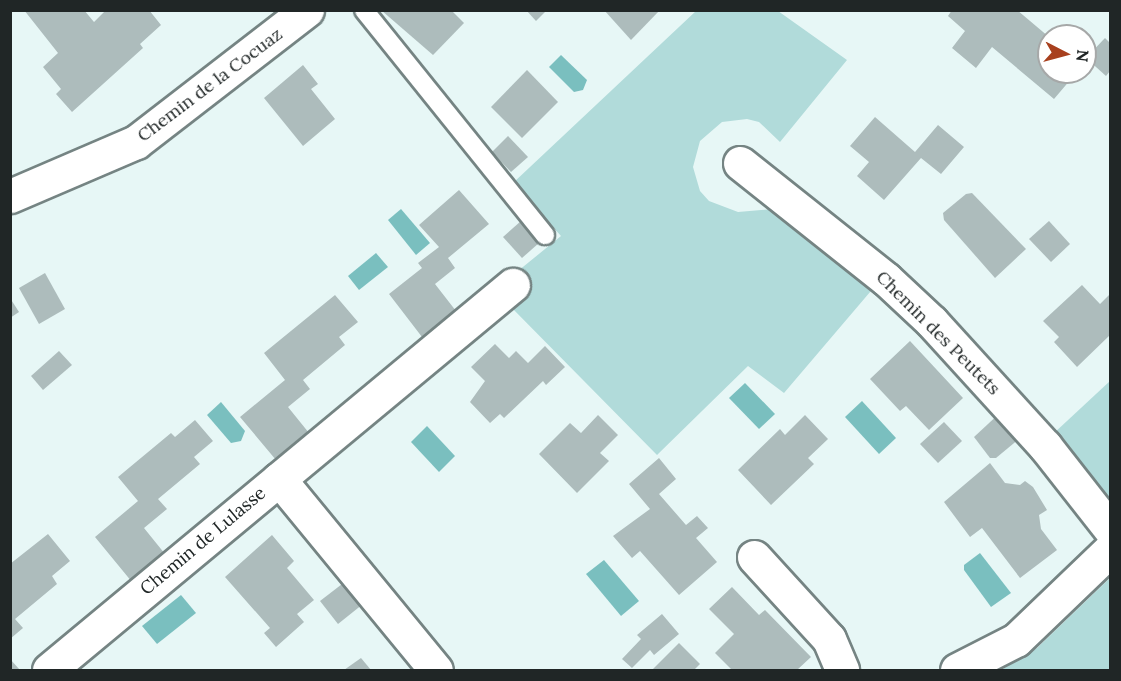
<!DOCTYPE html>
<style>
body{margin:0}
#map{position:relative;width:1121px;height:681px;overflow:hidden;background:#e7f7f6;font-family:Lora,serif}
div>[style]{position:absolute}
.green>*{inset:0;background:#b1dbda}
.water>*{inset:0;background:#7abfbf}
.building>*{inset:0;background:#adbcbc}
.roads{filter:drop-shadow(2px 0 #758483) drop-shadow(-2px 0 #758483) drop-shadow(0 2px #758483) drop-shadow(0 -2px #758483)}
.lane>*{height:18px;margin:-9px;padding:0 9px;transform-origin:9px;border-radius:9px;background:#fff}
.street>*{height:33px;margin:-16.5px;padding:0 16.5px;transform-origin:16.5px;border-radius:16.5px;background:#fff}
span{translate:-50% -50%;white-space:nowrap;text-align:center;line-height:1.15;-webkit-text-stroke:4.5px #fff;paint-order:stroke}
.street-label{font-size:18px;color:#202626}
.frame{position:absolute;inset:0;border:12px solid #202626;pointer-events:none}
.north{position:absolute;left:1037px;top:24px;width:60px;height:60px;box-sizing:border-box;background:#fff;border:2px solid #a6a8a8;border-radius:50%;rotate:96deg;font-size:16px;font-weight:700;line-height:24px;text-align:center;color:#202626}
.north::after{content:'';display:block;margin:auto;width:21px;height:27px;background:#a8401e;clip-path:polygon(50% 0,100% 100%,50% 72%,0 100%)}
</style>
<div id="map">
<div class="green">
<div style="clip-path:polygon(696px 11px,778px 11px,847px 60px,780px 142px,759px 122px,747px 119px,722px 122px,700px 141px,693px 167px,700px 191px,709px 201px,738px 212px,773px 209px,876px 285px,784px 393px,748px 366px,657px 455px,509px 305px,530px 286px,518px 271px,561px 236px,513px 183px)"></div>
<div style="clip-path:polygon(1110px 381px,1110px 508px,1053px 434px)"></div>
<div style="clip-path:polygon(1110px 578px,1110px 670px,1001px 670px,1037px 648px)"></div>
</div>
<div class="water">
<div style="clip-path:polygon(561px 55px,587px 80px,583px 90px,574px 92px,549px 67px)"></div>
<div style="clip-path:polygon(401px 209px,430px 243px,416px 255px,388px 220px)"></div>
<div style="clip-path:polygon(376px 253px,388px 267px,359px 290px,348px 276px)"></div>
<div style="clip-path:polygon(745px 383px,775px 414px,759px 429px,729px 398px)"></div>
<div style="clip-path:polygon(862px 401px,896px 438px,879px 454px,845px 417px)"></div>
<div style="clip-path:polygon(221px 402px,245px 431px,241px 441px,231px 443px,207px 415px)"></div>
<div style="clip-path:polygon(427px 426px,455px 456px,439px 472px,411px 442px)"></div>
<div style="clip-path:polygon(980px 553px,1011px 593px,991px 607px,964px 570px,964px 565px)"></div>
<div style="clip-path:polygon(604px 560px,639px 601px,621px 616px,586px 574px)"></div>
<div style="clip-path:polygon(181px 595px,196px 613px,157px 644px,142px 626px)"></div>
</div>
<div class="building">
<div style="clip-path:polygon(24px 10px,84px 10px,94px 22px,106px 10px,149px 10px,161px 25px,140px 44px,143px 48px,72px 112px,56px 94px,61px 89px,43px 67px,58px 53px)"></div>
<div style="clip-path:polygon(381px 10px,451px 10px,464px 23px,433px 55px)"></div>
<div style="clip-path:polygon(526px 10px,547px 10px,536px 21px)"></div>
<div style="clip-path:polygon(604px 10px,660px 10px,631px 40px)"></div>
<div style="clip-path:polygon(952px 10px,1017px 10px,1049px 37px,1049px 72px,1077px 72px,1054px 99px,992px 47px,976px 68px,952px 48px,965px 31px,948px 16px)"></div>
<div style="clip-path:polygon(1105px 38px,1110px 43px,1110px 71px,1106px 76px,1086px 58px)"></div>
<div style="clip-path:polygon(303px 65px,318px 84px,311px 89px,335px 119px,303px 146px,264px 98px)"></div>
<div style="clip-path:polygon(527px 70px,558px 102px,522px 138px,491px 107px)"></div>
<div style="clip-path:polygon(875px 117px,915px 152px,938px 125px,964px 147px,941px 174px,921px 158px,884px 200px,857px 176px,869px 162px,850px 146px)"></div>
<div style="clip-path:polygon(508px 136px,528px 157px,511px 172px,492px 152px)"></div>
<div style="clip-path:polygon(459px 190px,489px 224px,448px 258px,455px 268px,435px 284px,456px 311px,422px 337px,389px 294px,422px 268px,418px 263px,439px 247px,419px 225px)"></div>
<div style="clip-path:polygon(972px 193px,1026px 249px,995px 278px,944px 220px,943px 213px,966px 194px)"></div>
<div style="clip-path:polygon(521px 221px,539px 243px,522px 258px,503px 237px)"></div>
<div style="clip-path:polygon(1049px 221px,1070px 244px,1051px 262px,1029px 239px)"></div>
<div style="clip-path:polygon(45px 273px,65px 309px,39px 324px,19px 288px)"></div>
<div style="clip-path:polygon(1082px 285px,1100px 304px,1110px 294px,1110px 335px,1077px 367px,1054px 342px,1059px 337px,1043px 321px)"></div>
<div style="clip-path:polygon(335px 295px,358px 322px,339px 337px,345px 345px,303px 380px,310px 389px,288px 407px,309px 433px,276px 460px,240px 417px,285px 380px,264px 353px)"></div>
<div style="clip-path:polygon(10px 298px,19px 312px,10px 318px)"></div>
<div style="clip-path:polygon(910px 341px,963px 398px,929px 430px,906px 406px,900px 411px,870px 379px)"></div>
<div style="clip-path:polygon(495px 344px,509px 358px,516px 351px,528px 363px,545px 346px,565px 367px,546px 385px,543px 381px,504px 418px,500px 414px,490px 423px,470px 402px,485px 381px,471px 367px)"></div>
<div style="clip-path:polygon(59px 351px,72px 365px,43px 390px,31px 376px)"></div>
<div style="clip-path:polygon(1002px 411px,1020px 438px,996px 458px,990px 458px,974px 437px)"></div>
<div style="clip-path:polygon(598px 415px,618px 435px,600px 453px,609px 461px,577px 493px,539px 454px,570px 423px,581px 433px)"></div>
<div style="clip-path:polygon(805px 415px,828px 439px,808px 458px,814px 464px,771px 505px,738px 470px,780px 429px,785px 435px)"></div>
<div style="clip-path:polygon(195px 420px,213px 441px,194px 457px,200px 464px,158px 499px,167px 509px,144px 528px,165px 554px,132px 582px,95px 537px,138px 501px,118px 477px,171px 433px,175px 437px)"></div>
<div style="clip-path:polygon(944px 422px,962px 441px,938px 463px,920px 444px)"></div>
<div style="clip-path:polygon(659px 458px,676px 479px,659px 494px,686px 525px,697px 516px,708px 528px,696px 538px,717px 562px,679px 595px,640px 551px,632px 558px,613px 536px,650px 509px,629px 484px)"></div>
<div style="clip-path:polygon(990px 463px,1005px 483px,1020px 485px,1025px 481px,1033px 487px,1047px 510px,1039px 515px,1041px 529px,1057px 550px,1020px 578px,982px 528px,970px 537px,944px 502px)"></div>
<div style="clip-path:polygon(48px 534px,70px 561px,52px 576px,57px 584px,15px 619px,23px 628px,10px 639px,10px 564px)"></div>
<div style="clip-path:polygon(272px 535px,294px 561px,287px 568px,314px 600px,297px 614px,304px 622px,276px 647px,264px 633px,270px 628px,225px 577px)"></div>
<div style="clip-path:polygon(346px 581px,363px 604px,338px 624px,320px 601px)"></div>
<div style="clip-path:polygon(732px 587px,759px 615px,765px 610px,811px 657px,797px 670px,732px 670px,715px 653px,734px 634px,709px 609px)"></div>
<div style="clip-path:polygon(662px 614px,679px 634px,654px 655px,650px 650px,632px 668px,622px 659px,641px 639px,637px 635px)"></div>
<div style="clip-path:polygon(679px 643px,700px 664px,694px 670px,652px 670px)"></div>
<div style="clip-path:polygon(361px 658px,371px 670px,344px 670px)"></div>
<div style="clip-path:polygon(10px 659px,20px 670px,10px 670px)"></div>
</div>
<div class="roads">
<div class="lane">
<div style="left:364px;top:10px;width:289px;rotate:51.2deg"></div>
</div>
<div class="street">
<div style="left:740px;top:163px;width:186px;rotate:38.5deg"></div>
<div style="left:886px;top:279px;width:63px;rotate:43.1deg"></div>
<div style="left:932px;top:322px;width:168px;rotate:47.7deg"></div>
<div style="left:1045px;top:446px;width:105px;rotate:51.9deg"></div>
<div style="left:10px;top:196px;width:137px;rotate:-23.2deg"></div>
<div style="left:136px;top:142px;width:216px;rotate:-37.7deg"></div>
<div style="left:279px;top:479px;width:304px;rotate:-39.7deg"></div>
<div style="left:754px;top:557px;width:111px;rotate:47.6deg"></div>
<div style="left:829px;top:639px;width:34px;rotate:67deg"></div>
<div style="left:49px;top:670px;width:299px;rotate:-39.7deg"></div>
<div style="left:279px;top:479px;width:247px;rotate:50.6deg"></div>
<div style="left:957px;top:670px;width:66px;rotate:-27deg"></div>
<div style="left:1016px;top:640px;width:130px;rotate:-43.8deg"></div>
</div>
</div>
<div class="street-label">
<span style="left:210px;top:85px;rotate:-37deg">Chemin de la Cocuaz</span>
<span style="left:938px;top:333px;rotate:45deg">Chemin des Peutets</span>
<span style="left:203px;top:541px;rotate:-40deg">Chemin de Lulasse</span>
</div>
<div class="frame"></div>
<div class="north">N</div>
</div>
